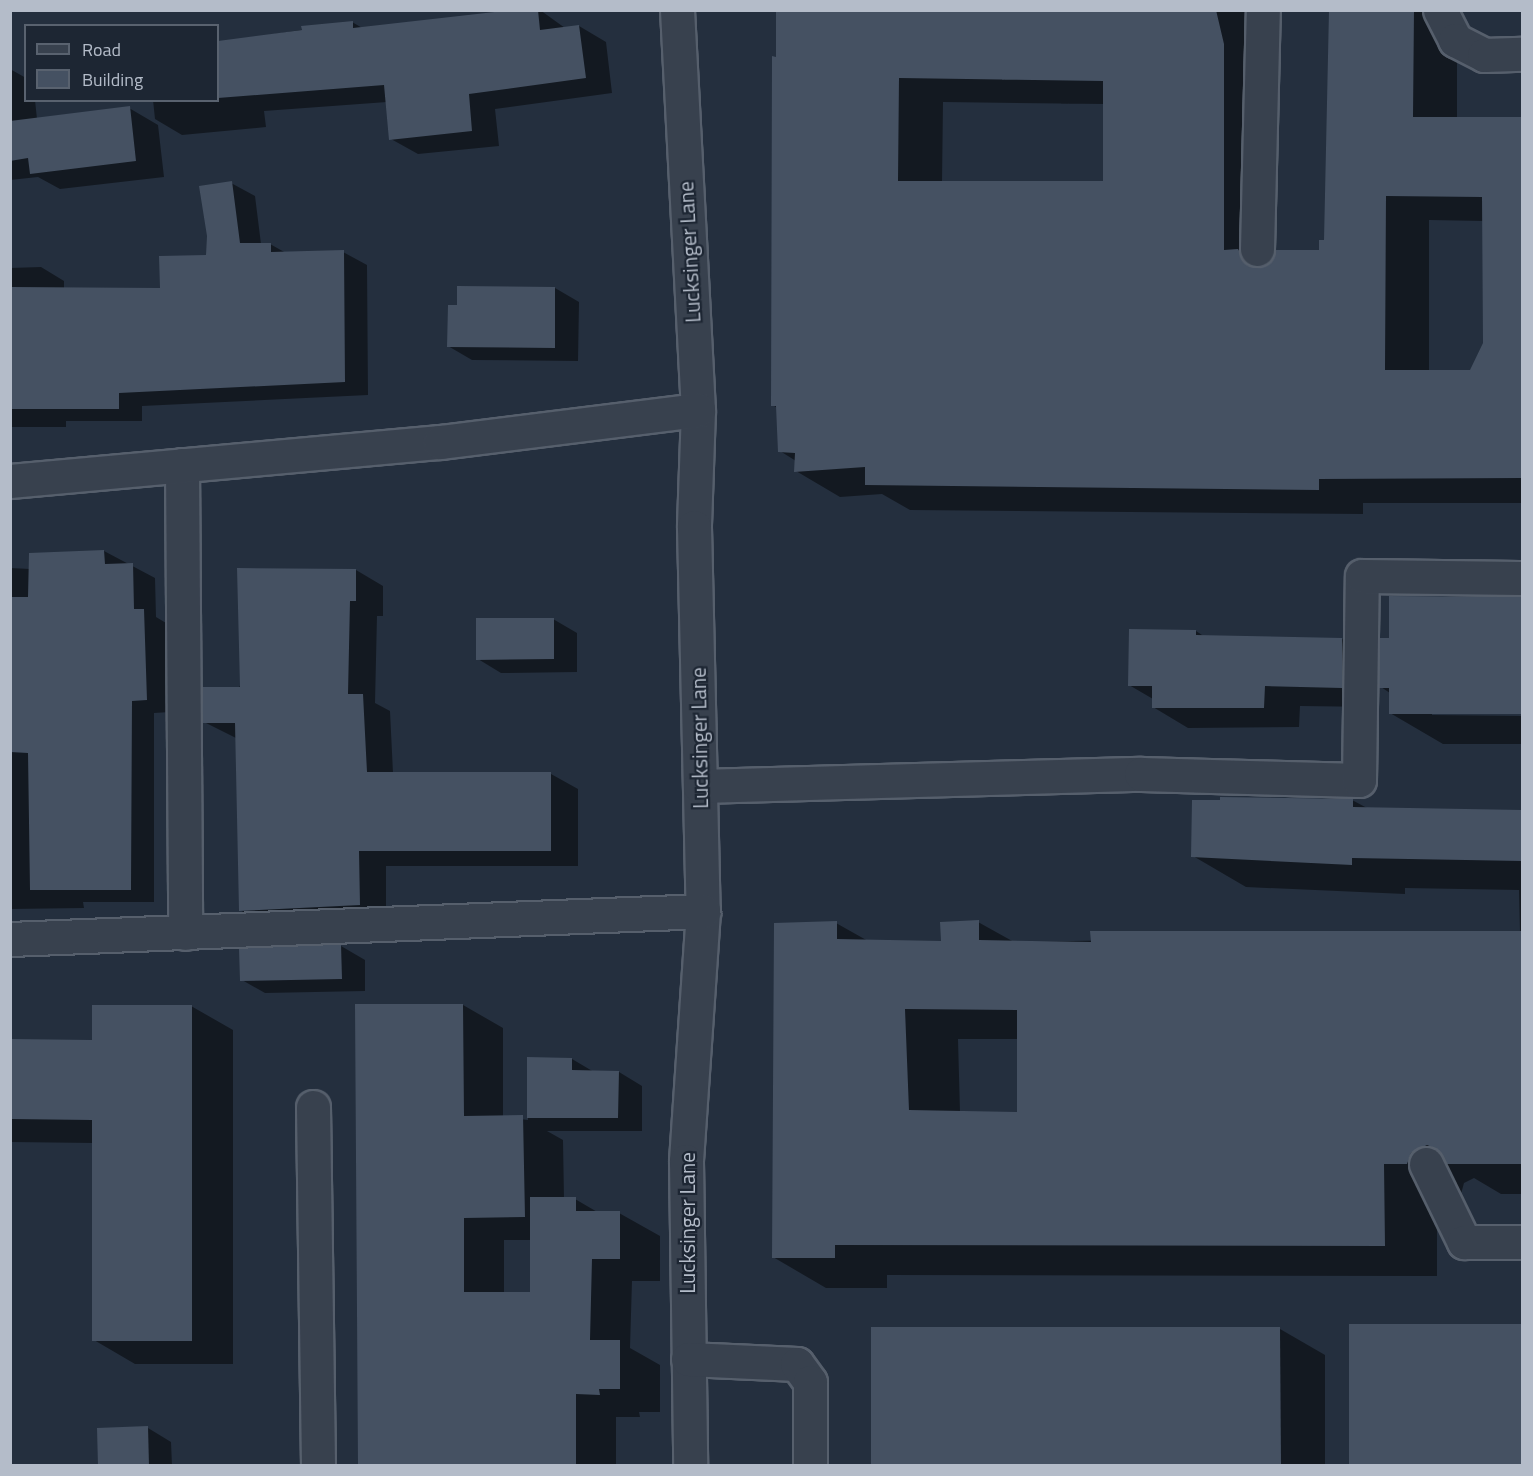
<!DOCTYPE html>
<style>
body{margin:0}
#map{position:relative;width:1533px;height:1476px;overflow:hidden;background:#242f3e;font-family:"Titillium Web",sans-serif}
div>[style]{position:absolute}
.shadow>*{inset:0;background:#0007}
.building>*{inset:0;background:#455162}
.roads{filter:drop-shadow(2px 0 #565f6c) drop-shadow(-2px 0 #565f6c) drop-shadow(0 2px #565f6c) drop-shadow(0 -2px #565f6c)}
.minor>*{height:33px;margin:-16.5px;padding:0 16.5px;transform-origin:16.5px;border-radius:16.5px;background:#38414e}
span{translate:-50% -50%;white-space:nowrap;text-align:center;line-height:1.15;-webkit-text-stroke:4.5px #1d2633;paint-order:stroke}
.street-label{font-size:21px;color:#b4bcc9}
.frame{position:absolute;inset:0;border:12px solid #b4bcc9;pointer-events:none}
.legend{position:absolute;left:24px;top:24px;width:195px;height:78px;box-sizing:border-box;background:#1d2633;border:2px solid #59626f;margin:0;padding:8px 10px;list-style:none;font-size:18px;color:#b4bcc9}
.legend li{display:flex;align-items:center;gap:12px;height:30px}
.legend b{width:30px;border:2px solid #59626f}
</style>
<div id="map">
<div class="shadow">
<div style="clip-path:polygon(521px 10px,540px 10px,565px 28px,579px 26px,606px 42px,612px 93px,495px 109px,499px 146px,418px 154px,391px 139px,387px 102px,264px 111px,266px 127px,182px 135px,155px 119px,153px 100px,218px 100px,218px 43px,352px 22px,364px 29px)"></div>
<div style="clip-path:polygon(evenodd,778px 10px,1253px 10px,1267px 70px,1267px 266px,1277px 251px,1320px 251px,1326px 241px,1331px 10px,1457px 10px,1457px 119px,1522px 119px,1522px 503px,1363px 503px,1363px 514px,910px 510px,882px 494px,840px 497px,796px 471px,796px 461px,780px 451px,777px 408px,773px 405px,778px 10px,943px 102px,1105px 104px,1105px 183px,942px 183px,943px 102px,778px 10px,1429px 220px,1484px 221px,1484px 343px,1471px 372px,1429px 371px,1429px 220px)"></div>
<div style="clip-path:polygon(10px 69px,26px 78px,26px 100px,35px 100px,37px 119px,129px 108px,158px 125px,164px 177px,60px 189px,38px 177px,10px 180px)"></div>
<div style="clip-path:polygon(231px 183px,255px 196px,261px 244px,270px 244px,286px 253px,343px 252px,367px 265px,368px 395px,142px 406px,142px 421px,66px 421px,66px 427px,10px 427px,10px 268px,41px 267px,64px 281px,64px 289px,161px 290px,207px 257px)"></div>
<div style="clip-path:polygon(555px 288px,579px 302px,578px 361px,472px 360px,448px 346px)"></div>
<div style="clip-path:polygon(104px 551px,155px 578px,156px 617px,166px 623px,170px 712px,154px 713px,154px 902px,83px 902px,84px 908px,10px 909px,10px 568px,30px 569px)"></div>
<div style="clip-path:polygon(356px 570px,383px 586px,383px 616px,377px 616px,375px 703px,390px 711px,393px 773px,551px 774px,578px 789px,578px 866px,386px 866px,386px 920px,267px 926px,240px 910px,236px 738px,204px 722px)"></div>
<div style="clip-path:polygon(1391px 597px,1522px 598px,1522px 713px,1432px 712px,1432px 715px,1522px 716px,1522px 744px,1443px 744px,1390px 713px,1390px 693px,1381px 687px,1390px 640px)"></div>
<div style="clip-path:polygon(553px 619px,577px 633px,577px 672px,501px 673px,478px 659px)"></div>
<div style="clip-path:polygon(1196px 631px,1205px 637px,1342px 639px,1377px 659px,1376px 707px,1300px 706px,1299px 727px,1188px 728px,1153px 707px,1153px 699px,1129px 685px)"></div>
<div style="clip-path:polygon(evenodd,1352px 800px,1367px 808px,1522px 811px,1522px 1209px,1522px 1194px,1501px 1194px,1474px 1178px,1464px 1183px,1461px 1194px,1437px 1194px,1437px 1276px,887px 1275px,887px 1288px,826px 1288px,773px 1257px,836px 923px,868px 941px,943px 942px,978px 922px,1014px 942px,1520px 933px,1519px 890px,1405px 888px,1405px 894px,1246px 887px,1193px 856px,1352px 800px,958px 1039px,1019px 1039px,1019px 1113px,960px 1112px,958px 1039px)"></div>
<div style="clip-path:polygon(341px 946px,365px 960px,365px 991px,265px 993px,242px 980px)"></div>
<div style="clip-path:polygon(evenodd,463px 1005px,503px 1028px,503px 1117px,528px 1120px,529px 1058px,572px 1059px,594px 1072px,619px 1072px,642px 1086px,642px 1131px,547px 1131px,563px 1140px,564px 1199px,575px 1199px,599px 1213px,619px 1213px,660px 1236px,660px 1281px,632px 1281px,630px 1348px,660px 1365px,660px 1412px,639px 1412px,640px 1417px,616px 1417px,616px 1466px,359px 1466px,463px 1005px,504px 1240px,532px 1240px,532px 1293px,504px 1293px,504px 1240px)"></div>
<div style="clip-path:polygon(191px 1006px,233px 1030px,233px 1364px,135px 1364px,94px 1340px,94px 1143px,10px 1142px,10px 1041px,93px 1041px)"></div>
<div style="clip-path:polygon(1350px 1325px,1522px 1326px,1522px 1466px,1350px 1466px)"></div>
<div style="clip-path:polygon(1280px 1329px,1325px 1355px,1325px 1466px,873px 1466px)"></div>
<div style="clip-path:polygon(148px 1428px,171px 1442px,172px 1466px,99px 1466px)"></div>
</div>
<div class="building">
<div style="clip-path:polygon(512px 10px,538px 10px,540px 30px,579px 25px,586px 78px,469px 94px,472px 131px,389px 140px,384px 85px,218px 98px,218px 41px,302px 30px,301px 26px,353px 21px,353px 28px)"></div>
<div style="clip-path:polygon(evenodd,776px 10px,1216px 10px,1224px 44px,1224px 250px,1238px 249px,1247px 265px,1257px 268px,1273px 259px,1276px 250px,1319px 250px,1319px 240px,1324px 240px,1329px 10px,1414px 10px,1413px 117px,1522px 117px,1522px 478px,1319px 479px,1319px 490px,865px 485px,865px 467px,794px 472px,795px 453px,778px 452px,776px 406px,771px 406px,772px 56px,776px 57px,776px 10px,899px 78px,1103px 81px,1103px 181px,898px 181px,899px 78px,776px 10px,1386px 196px,1482px 197px,1483px 343px,1470px 370px,1385px 370px,1386px 196px)"></div>
<div style="clip-path:polygon(130px 106px,136px 161px,30px 174px,28px 158px,10px 161px,10px 121px)"></div>
<div style="clip-path:polygon(232px 181px,240px 243px,271px 243px,271px 252px,344px 250px,345px 382px,119px 393px,119px 409px,12px 409px,11px 287px,160px 288px,159px 256px,206px 255px,207px 236px,199px 186px)"></div>
<div style="clip-path:polygon(457px 286px,555px 287px,555px 348px,447px 347px,448px 305px,457px 305px)"></div>
<div style="clip-path:polygon(104px 550px,105px 564px,133px 563px,134px 609px,144px 609px,147px 700px,132px 701px,131px 890px,30px 890px,28px 753px,10px 752px,10px 597px,28px 597px,29px 553px)"></div>
<div style="clip-path:polygon(237px 568px,356px 569px,356px 601px,350px 601px,348px 694px,363px 694px,367px 772px,551px 772px,551px 851px,359px 851px,360px 905px,239px 911px,235px 723px,202px 723px,202px 687px,240px 687px)"></div>
<div style="clip-path:polygon(1389px 596px,1522px 597px,1522px 714px,1389px 714px,1389px 688px,1379px 688px,1380px 638px,1389px 638px)"></div>
<div style="clip-path:polygon(476px 618px,554px 618px,554px 659px,476px 660px)"></div>
<div style="clip-path:polygon(1129px 629px,1196px 630px,1196px 635px,1342px 638px,1342px 688px,1265px 686px,1264px 708px,1152px 708px,1152px 686px,1128px 686px)"></div>
<div style="clip-path:polygon(1220px 797px,1353px 799px,1353px 807px,1522px 810px,1522px 861px,1352px 858px,1352px 865px,1191px 857px,1192px 800px,1220px 800px)"></div>
<div style="clip-path:polygon(evenodd,979px 920px,979px 940px,1091px 942px,1090px 931px,1522px 931px,1522px 1164px,1447px 1164px,1437px 1149px,1427px 1145px,1411px 1153px,1407px 1164px,1384px 1164px,1385px 1246px,835px 1245px,835px 1258px,772px 1258px,774px 923px,837px 921px,837px 939px,941px 941px,940px 922px,979px 920px,905px 1009px,1017px 1010px,1017px 1112px,909px 1110px,905px 1009px)"></div>
<div style="clip-path:polygon(341px 944px,342px 979px,240px 981px,239px 948px)"></div>
<div style="clip-path:polygon(355px 1004px,463px 1004px,464px 1116px,523px 1115px,525px 1217px,464px 1218px,464px 1292px,530px 1292px,530px 1197px,576px 1197px,576px 1211px,620px 1211px,620px 1259px,592px 1259px,590px 1340px,620px 1340px,620px 1389px,599px 1389px,600px 1395px,576px 1394px,576px 1466px,358px 1466px)"></div>
<div style="clip-path:polygon(92px 1005px,192px 1005px,192px 1341px,92px 1341px,92px 1120px,10px 1119px,10px 1039px,92px 1040px)"></div>
<div style="clip-path:polygon(527px 1057px,572px 1058px,572px 1070px,619px 1071px,618px 1118px,527px 1118px)"></div>
<div style="clip-path:polygon(1349px 1324px,1522px 1324px,1522px 1466px,1349px 1466px)"></div>
<div style="clip-path:polygon(871px 1327px,1280px 1327px,1281px 1466px,871px 1466px)"></div>
<div style="clip-path:polygon(148px 1426px,149px 1466px,98px 1466px,97px 1428px)"></div>
</div>
<div class="roads">
<div class="minor">
<div style="left:677px;top:10px;width:401px;rotate:87deg"></div>
<div style="left:698px;top:410px;width:117px;rotate:92deg"></div>
<div style="left:694px;top:527px;width:384px;rotate:88.7deg"></div>
<div style="left:703px;top:911px;width:251px;rotate:93.9deg"></div>
<div style="left:686px;top:1161px;width:305px;rotate:89.2deg"></div>
<div style="left:1440px;top:10px;width:34px;rotate:63deg"></div>
<div style="left:1455px;top:40px;width:33px;rotate:27deg"></div>
<div style="left:1484px;top:55px;width:38px;rotate:-2deg"></div>
<div style="left:1257px;top:249px;width:239px;rotate:-88.6deg"></div>
<div style="left:182px;top:465px;width:468px;rotate:89.6deg"></div>
<div style="left:10px;top:481px;width:432px;rotate:-5.2deg"></div>
<div style="left:440px;top:442px;width:260px;rotate:-7.1deg"></div>
<div style="left:700px;top:786px;width:441px;rotate:-1.6deg"></div>
<div style="left:1141px;top:774px;width:218px;rotate:1.6deg"></div>
<div style="left:1359px;top:780px;width:204px;rotate:-89.2deg"></div>
<div style="left:1362px;top:576px;width:160px;rotate:0.7deg"></div>
<div style="left:10px;top:939px;width:694px;rotate:-2.31deg"></div>
<div style="left:313px;top:1107px;width:359px;rotate:89.2deg"></div>
<div style="left:1426px;top:1164px;width:87px;rotate:64deg"></div>
<div style="left:1464px;top:1242px;width:58px"></div>
<div style="left:688px;top:1359px;width:109px;rotate:2.6deg"></div>
<div style="left:797px;top:1364px;width:22px;rotate:54deg"></div>
<div style="left:810px;top:1382px;width:84px;rotate:90deg"></div>
</div>
</div>
<div class="street-label">
<span style="left:689px;top:252px;rotate:-93deg">Lucksinger Lane</span>
<span style="left:699px;top:738px;rotate:-91deg">Lucksinger Lane</span>
<span style="left:687px;top:1223px;rotate:-90deg">Lucksinger Lane</span>
</div>
<div class="frame"></div>
<ul class="legend">
<li><b style="height:8px;background:#38414e"></b>Road</li>
<li><b style="height:16px;background:#455162"></b>Building</li>
</ul>
</div>
